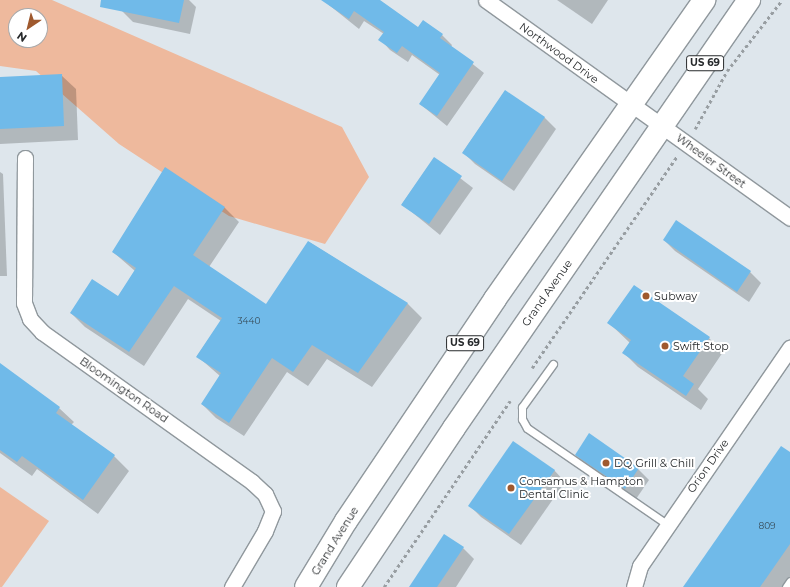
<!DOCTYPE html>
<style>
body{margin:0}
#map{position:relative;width:790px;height:587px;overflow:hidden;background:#dee6ec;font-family:Montserrat,sans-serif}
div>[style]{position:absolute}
.green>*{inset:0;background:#eeb99d}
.shadow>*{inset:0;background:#0003}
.building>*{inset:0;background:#70bae9}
.path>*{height:2.5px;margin-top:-1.25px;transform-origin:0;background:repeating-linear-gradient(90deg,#989ea2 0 3px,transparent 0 6px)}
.roads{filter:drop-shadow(1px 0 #90989d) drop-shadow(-1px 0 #90989d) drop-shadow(0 1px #90989d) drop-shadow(0 -1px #90989d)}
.lane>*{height:7px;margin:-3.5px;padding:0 3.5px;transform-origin:3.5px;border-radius:3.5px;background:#fff}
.street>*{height:15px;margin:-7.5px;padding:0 7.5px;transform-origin:7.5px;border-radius:7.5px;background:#fff}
.primary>*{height:22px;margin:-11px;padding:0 11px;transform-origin:11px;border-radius:11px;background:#fff}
.dots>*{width:11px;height:11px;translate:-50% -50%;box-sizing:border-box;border:2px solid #fff;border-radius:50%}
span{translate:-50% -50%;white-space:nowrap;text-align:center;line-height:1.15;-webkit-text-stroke:4px #fff;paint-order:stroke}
.number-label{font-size:9px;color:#384d5a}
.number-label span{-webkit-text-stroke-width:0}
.shield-label span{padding:1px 3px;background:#fff;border:1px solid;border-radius:3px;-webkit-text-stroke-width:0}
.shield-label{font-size:10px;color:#26292b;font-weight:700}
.street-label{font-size:11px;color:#26292b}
.poi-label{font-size:11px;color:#26292b}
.left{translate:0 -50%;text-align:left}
.north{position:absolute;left:8px;top:8px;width:40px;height:40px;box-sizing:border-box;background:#fff;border:1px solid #a8a9aa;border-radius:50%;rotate:215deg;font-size:11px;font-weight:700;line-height:16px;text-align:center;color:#26292b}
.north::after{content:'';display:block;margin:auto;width:14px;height:18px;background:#9f592e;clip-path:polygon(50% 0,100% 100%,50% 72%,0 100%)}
</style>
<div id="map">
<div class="green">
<div style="clip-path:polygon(evenodd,0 0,52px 0,342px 127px,369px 177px,325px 244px,229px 216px,119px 144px,36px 71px,0 66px,0 0,16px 16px,40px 16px,40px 40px,16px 40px,16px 16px)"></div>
<div style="clip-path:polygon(0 487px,49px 521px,2px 587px,0 587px)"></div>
</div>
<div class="shadow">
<div style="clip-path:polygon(124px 0,189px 0,196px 7px,190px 34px,133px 22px,122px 11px)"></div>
<div style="clip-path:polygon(333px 0,379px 0,418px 28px,442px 35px,452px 45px,451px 47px,484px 73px,447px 126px,420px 104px,440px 75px,412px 55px,408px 62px,390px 50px,380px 39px,384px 34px,364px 21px,359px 29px,329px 5px)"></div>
<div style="clip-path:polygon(557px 0,608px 0,592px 24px)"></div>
<div style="clip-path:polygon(61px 75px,76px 89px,78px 140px,0 144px,0 78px)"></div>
<div style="clip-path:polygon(505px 91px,545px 118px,556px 129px,514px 191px,475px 164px,463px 152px)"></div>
<div style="clip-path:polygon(434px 158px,473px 188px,440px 235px,402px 204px)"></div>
<div style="clip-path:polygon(165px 168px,225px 208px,239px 222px,209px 267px,266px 306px,309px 242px,408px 304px,422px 318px,372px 387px,327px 359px,308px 386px,287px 372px,244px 436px,216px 418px,202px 404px,220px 376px,197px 356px,221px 321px,188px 299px,144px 366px,85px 327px,71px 313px,118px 297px,135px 271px,113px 252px)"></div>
<div style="clip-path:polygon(0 172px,3px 174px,7px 276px,0 276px)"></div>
<div style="clip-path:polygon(677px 222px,750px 272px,761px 283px,749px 302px,675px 251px,664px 240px)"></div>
<div style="clip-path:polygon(609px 323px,709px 338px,723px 352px,698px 389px,708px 399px,701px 410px,638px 367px,624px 353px,630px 343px)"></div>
<div style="clip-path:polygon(0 365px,59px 408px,74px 422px,71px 425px,114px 456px,129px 471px,98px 514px,37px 469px,32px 476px,0 453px)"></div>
<div style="clip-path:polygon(790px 454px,790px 579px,784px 587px,685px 587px)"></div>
<div style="clip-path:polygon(576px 455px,638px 469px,649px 480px,636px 499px,587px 466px)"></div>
<div style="clip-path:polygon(554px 470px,565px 482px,521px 545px,481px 517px,470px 506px)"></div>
<div style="clip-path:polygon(463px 548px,474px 559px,456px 587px,411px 587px)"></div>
</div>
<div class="building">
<div style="clip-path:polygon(101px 0,184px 0,179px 23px,100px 7px)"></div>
<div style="clip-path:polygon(321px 0,380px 0,418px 27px,423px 20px,443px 34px,440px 38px,474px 62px,437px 116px,419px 104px,440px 73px,402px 46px,397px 53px,378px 40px,384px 32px,354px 11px,349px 19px)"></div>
<div style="clip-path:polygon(62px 74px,64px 126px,0 129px,0 77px)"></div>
<div style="clip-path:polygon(505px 90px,545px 117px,502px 181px,462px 153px)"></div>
<div style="clip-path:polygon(434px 157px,462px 176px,429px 224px,401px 205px)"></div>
<div style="clip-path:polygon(165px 167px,225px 207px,193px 255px,266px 304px,308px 241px,408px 303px,358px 373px,312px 345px,293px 372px,272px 358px,229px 423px,201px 404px,221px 373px,196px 357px,222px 318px,174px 286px,129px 352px,70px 313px,92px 279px,118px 296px,136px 268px,112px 252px)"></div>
<div style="clip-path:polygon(676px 220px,751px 271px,737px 292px,663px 240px)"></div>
<div style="clip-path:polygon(634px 285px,710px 337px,683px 376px,694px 384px,686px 396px,622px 353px,631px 340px,607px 323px)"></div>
<div style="clip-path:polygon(0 363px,60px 407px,56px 413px,115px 455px,83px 500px,22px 456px,17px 462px,0 450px)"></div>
<div style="clip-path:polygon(589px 433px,639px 468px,625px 489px,575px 455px)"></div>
<div style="clip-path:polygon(513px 441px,555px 470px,509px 534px,468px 506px)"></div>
<div style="clip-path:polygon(781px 446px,790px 452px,790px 544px,760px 587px,683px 587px)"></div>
<div style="clip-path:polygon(444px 534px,464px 547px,437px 587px,409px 587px)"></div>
</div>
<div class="path">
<div style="left:695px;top:129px;width:66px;rotate:-61.1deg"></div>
<div style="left:727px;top:71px;width:90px;rotate:-52.2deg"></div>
<div style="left:532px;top:368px;width:257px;rotate:-55.6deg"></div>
<div style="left:384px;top:587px;width:225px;rotate:-55.9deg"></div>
</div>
<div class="roads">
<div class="lane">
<div style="left:553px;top:364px;width:53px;rotate:125.8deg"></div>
<div style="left:522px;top:407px;width:12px;rotate:90deg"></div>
<div style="left:522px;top:419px;width:10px;rotate:61deg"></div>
<div style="left:527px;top:428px;width:171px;rotate:34.5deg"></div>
<div style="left:786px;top:587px;width:7px;rotate:-56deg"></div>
</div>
<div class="street">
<div style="left:486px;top:0;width:374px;rotate:35.6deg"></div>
<div style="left:25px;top:158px;width:145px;rotate:90.4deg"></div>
<div style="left:24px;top:303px;width:17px;rotate:69deg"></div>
<div style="left:30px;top:319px;width:18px;rotate:47deg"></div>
<div style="left:42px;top:332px;width:258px;rotate:35.5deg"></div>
<div style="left:252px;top:482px;width:18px;rotate:43deg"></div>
<div style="left:265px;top:494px;width:19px;rotate:65deg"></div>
<div style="left:273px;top:511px;width:22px;rotate:112deg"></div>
<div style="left:265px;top:531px;width:65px;rotate:120.5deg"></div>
<div style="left:634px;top:587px;width:22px;rotate:-74deg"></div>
<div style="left:640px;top:566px;width:265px;rotate:-55.5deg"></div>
</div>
<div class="primary">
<div style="left:306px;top:587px;width:77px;rotate:-58.8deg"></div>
<div style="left:346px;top:521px;width:267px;rotate:-56.1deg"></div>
<div style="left:495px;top:299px;width:365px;rotate:-55deg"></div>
<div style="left:348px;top:587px;width:191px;rotate:-56.3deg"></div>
<div style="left:454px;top:428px;width:520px;rotate:-55.42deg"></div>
</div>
</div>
<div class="dots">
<div style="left:646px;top:296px;background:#9f592e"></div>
<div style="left:665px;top:346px;background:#9f592e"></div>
<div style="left:606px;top:463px;background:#9f592e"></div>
<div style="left:511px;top:488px;background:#9f592e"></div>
</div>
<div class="number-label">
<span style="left:249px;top:321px">3440</span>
<span style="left:767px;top:526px">809</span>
</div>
<div class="shield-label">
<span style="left:705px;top:63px">US 69</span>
<span style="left:465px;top:343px">US 69</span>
</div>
<div class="street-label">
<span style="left:559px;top:53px;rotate:36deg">Northwood Drive</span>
<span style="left:711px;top:161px;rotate:36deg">Wheeler Street</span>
<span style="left:547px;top:293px;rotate:-55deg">Grand Avenue</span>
<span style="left:124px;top:390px;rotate:35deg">Bloomington Road</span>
<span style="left:708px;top:466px;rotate:-55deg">Orion Drive</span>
<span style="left:335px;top:541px;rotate:-58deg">Grand Avenue</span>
</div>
<div class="poi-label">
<span class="left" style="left:654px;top:296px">Subway</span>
<span class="left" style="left:673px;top:346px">Swift Stop</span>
<span class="left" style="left:614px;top:463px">DQ Grill &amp; Chill</span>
<span class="left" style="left:519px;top:488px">Consamus &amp; Hampton<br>Dental Clinic</span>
</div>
<div class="north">N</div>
</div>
